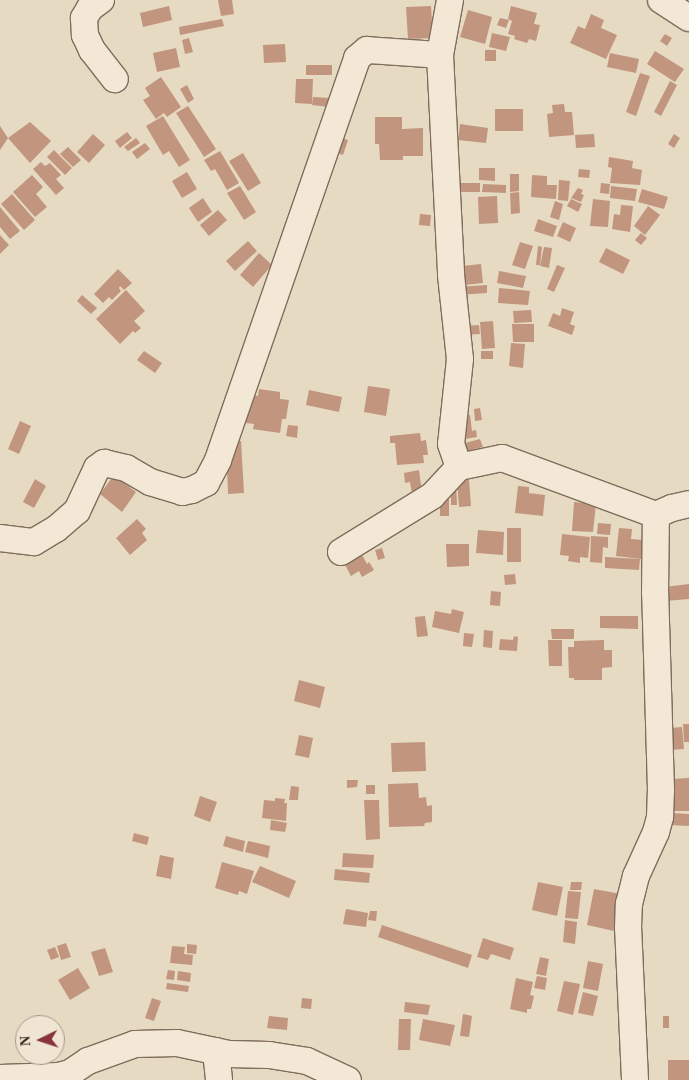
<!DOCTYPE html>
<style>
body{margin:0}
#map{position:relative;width:689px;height:1080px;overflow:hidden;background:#e7dac3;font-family:Georgia,serif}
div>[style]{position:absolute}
.building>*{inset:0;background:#c1957e}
.roads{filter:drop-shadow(1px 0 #7f6d5c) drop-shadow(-1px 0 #7f6d5c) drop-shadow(0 1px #7f6d5c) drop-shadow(0 -1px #7f6d5c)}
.minor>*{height:26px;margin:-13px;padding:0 13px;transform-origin:13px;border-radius:13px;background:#f3e8d5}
span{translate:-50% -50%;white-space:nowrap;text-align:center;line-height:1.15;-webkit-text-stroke:4px #f0e5d2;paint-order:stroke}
.north{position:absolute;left:15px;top:1015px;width:50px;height:50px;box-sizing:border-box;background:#f0e5d2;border:1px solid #a4998a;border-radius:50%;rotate:266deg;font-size:14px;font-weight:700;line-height:20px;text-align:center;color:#31261e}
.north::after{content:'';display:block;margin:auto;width:18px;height:22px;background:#86343a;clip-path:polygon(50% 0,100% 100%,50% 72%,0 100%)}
</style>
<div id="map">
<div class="building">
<div style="clip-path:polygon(218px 0,232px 0,234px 14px,221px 16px)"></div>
<div style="clip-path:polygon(169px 6px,172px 20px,143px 27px,140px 13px)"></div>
<div style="clip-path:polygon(431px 6px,433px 38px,408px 39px,406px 7px)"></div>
<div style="clip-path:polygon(511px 6px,537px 13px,534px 24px,540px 25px,536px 41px,529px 39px,527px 43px,514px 39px,515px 36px,508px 34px,512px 21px,508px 19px)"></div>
<div style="clip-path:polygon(468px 10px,492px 17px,485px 44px,460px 37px)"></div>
<div style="clip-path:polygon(591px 14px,604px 20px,601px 28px,617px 35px,606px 59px,570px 43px,578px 26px,585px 29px)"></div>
<div style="clip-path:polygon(500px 18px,509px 20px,506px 28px,497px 25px)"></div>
<div style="clip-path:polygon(222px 19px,224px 26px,180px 35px,179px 27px)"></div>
<div style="clip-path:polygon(492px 33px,510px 37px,506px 51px,489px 47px)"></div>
<div style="clip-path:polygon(665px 34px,672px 38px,667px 46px,660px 41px)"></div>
<div style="clip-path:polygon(189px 38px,193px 52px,185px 54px,182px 40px)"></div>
<div style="clip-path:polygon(285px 44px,286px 62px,264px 63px,263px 45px)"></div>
<div style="clip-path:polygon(176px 48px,180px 67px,157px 72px,153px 53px)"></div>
<div style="clip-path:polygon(485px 50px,496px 50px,496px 61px,485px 61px)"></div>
<div style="clip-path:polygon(655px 51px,684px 69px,675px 82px,647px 64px)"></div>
<div style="clip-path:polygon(610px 53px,639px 59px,636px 73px,607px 67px)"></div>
<div style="clip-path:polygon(306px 65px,332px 65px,332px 75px,306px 75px)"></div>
<div style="clip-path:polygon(640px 73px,650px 76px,636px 116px,626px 112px)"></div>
<div style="clip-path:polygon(161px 77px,181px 107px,167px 117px,164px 113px,156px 119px,143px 100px,150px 96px,145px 88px)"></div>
<div style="clip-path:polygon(296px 79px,313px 79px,312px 104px,295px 103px)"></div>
<div style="clip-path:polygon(670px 81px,677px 85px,661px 116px,654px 112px)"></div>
<div style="clip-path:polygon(187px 85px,194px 99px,188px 103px,180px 89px)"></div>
<div style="clip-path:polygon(313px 97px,330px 98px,329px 107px,312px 105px)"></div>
<div style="clip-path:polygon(564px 104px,565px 112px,572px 112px,574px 135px,549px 137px,547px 114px,553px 113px,552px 105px)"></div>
<div style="clip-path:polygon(188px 106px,216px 149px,204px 157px,176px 113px)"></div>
<div style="clip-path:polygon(495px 109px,523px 109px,523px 131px,495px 131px)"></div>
<div style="clip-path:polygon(163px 116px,190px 160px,179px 167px,169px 151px,163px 155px,146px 126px)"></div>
<div style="clip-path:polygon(375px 117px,402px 117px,402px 129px,423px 128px,423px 156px,403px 156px,403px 160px,380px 160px,379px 144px,375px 144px)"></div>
<div style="clip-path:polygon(30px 122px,51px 141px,30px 163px,8px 138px)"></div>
<div style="clip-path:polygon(460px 124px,488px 128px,486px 143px,458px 140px)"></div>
<div style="clip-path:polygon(0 126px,8px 138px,0 150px)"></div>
<div style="clip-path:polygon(127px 132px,132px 138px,120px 148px,115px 141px)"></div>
<div style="clip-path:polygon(93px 134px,105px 145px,89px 163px,77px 152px)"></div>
<div style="clip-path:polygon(594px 134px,595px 147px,576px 148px,575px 135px)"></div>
<div style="clip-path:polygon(674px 134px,680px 138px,674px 148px,668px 144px)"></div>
<div style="clip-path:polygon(136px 138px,140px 143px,128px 151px,124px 147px)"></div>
<div style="clip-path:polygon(342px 138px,348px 140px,343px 155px,337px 153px)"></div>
<div style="clip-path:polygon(145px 143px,150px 149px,137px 159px,132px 152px)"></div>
<div style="clip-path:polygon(68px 147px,81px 160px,73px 167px,60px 154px)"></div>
<div style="clip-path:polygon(54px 150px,72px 168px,65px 175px,47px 157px)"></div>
<div style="clip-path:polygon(220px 151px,239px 183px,227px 190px,215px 169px,211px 171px,204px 160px)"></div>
<div style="clip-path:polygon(243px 153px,261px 183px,248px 191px,229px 161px)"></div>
<div style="clip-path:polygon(609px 157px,633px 161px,632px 168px,642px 170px,640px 185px,610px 183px,612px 168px,608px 167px)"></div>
<div style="clip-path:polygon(41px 162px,45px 166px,50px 163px,61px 175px,56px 179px,64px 188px,56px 195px,33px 169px)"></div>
<div style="clip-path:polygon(479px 168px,495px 168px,495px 181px,479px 180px)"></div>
<div style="clip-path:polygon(579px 169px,590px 170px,589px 178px,578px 177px)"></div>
<div style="clip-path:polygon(187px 172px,197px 189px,182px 198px,172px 181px)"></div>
<div style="clip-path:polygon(510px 174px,519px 174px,519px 191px,510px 192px)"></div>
<div style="clip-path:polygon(32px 175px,43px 187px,36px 194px,47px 207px,35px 217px,13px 192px)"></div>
<div style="clip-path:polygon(532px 175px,547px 176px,547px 185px,557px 185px,556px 199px,531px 197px)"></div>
<div style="clip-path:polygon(559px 180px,570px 181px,568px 201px,558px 200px)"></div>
<div style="clip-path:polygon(456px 183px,480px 183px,480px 192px,456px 192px)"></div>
<div style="clip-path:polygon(601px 183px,610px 184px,609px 194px,600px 193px)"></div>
<div style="clip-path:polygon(483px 184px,506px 185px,506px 193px,482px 192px)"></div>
<div style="clip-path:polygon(240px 186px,256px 212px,244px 220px,227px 193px)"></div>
<div style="clip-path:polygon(611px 186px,637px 189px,635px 201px,610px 198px)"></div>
<div style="clip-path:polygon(578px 188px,583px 190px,581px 194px,584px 195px,581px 202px,571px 198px)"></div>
<div style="clip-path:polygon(642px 189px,668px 197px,664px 209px,638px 202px)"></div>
<div style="clip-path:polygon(519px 192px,520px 213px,511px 214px,510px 193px)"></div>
<div style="clip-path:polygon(12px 194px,35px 220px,24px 230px,1px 204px)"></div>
<div style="clip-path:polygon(497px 196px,498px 223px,479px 224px,478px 197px)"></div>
<div style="clip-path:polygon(203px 198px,212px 212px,198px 222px,189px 208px)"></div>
<div style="clip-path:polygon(571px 199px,582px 204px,578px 212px,567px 206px)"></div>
<div style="clip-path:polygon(593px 199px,610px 201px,608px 227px,590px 226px)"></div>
<div style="clip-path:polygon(555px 201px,563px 204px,559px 220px,550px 217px)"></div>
<div style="clip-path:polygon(621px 205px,633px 206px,630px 232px,612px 229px,614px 214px,620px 215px)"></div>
<div style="clip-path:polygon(648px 206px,660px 215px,645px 235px,634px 226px)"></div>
<div style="clip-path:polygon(0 207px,20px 231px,10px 239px,0 227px)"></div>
<div style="clip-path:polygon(218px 210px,227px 220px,209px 236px,200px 225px)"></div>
<div style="clip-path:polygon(420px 214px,431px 215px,430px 226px,419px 225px)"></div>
<div style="clip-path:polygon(538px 219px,557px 226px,553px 237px,534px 231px)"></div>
<div style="clip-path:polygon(563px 222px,576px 228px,570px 242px,557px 236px)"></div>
<div style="clip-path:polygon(641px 233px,647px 238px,641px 245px,635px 240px)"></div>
<div style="clip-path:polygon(0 235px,9px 245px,0 254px)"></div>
<div style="clip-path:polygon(248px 241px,257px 251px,235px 271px,226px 261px)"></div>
<div style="clip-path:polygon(520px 242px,533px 246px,525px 269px,512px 265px)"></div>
<div style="clip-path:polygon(538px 246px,542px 247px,540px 265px,536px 265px)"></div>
<div style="clip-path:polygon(544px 247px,552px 248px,549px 268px,540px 266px)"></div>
<div style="clip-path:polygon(606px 248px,630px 260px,623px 274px,599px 262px)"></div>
<div style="clip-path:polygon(259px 253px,272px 265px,253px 287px,240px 275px)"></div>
<div style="clip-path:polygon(481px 264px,483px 283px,455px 286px,453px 267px)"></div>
<div style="clip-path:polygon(557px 265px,565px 268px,554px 292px,547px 289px)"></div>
<div style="clip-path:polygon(118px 269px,132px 283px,124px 290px,120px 286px,119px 288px,121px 291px,112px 300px,109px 297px,103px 303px,94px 294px)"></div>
<div style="clip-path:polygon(499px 271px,526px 276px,523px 288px,497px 283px)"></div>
<div style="clip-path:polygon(487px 285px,487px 293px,458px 295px,457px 287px)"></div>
<div style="clip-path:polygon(499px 288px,530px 291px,528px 305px,498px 303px)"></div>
<div style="clip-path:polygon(126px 290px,145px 311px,134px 321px,141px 328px,135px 333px,133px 331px,120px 344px,96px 319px)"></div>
<div style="clip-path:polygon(82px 295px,97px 308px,91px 314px,77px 301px)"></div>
<div style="clip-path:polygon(562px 308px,574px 312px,570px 324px,575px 326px,572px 335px,548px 326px,553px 313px,560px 316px)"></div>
<div style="clip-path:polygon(531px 310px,532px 322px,514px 323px,513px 311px)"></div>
<div style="clip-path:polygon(493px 321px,495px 348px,482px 349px,480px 322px)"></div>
<div style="clip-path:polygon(512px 324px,534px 324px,534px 342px,513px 342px)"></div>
<div style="clip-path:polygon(479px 325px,480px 334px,464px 335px,463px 326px)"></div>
<div style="clip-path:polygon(511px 343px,525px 344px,523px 368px,509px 366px)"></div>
<div style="clip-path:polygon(144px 351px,162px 363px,155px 373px,137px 360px)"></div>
<div style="clip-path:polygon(481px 351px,493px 351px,493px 359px,481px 359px)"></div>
<div style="clip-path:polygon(368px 386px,390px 389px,386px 416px,364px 412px)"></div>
<div style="clip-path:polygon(259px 389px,280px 392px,280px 399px,289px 400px,286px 419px,282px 419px,280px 433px,253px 429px,254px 424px,246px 423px,248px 405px,252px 406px,253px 395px,258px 396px)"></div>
<div style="clip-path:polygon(309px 390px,342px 397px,339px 412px,306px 405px)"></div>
<div style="clip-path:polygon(480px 408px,482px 420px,475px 421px,474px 409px)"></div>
<div style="clip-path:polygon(470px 415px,472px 431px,476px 430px,477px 437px,459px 440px,456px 417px)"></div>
<div style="clip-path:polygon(20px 421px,31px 426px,19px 454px,8px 449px)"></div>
<div style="clip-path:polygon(288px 425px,298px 426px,297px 438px,286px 436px)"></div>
<div style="clip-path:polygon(420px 433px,421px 441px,426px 440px,428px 455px,423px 455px,424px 463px,397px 465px,395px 443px,390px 443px,390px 436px)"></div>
<div style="clip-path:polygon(480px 439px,483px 447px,467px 451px,465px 443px)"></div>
<div style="clip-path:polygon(241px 441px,244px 493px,228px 494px,226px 442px)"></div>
<div style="clip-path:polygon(419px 470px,422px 493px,412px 494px,410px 482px,405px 483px,404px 473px)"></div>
<div style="clip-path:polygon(114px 475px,136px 492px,122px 512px,100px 494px)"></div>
<div style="clip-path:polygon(35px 479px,46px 486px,34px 508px,23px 502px)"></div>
<div style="clip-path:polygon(469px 480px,471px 506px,459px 507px,457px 481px)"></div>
<div style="clip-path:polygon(456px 482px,457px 505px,451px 505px,451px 493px)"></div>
<div style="clip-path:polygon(518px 486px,529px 487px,529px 493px,545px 495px,543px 516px,515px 513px)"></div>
<div style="clip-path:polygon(440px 495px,449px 495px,449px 516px,440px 516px)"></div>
<div style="clip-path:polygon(574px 502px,596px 504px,593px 532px,572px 531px)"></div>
<div style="clip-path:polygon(137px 519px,146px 529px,142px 533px,147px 540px,130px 555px,116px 538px)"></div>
<div style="clip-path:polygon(598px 523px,611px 524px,610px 535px,597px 534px)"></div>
<div style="clip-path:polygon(507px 528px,521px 528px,521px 562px,507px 562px)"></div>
<div style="clip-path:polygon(619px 528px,632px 529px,631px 539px,643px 540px,641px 559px,616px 556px)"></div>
<div style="clip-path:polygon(478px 530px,504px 532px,503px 555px,476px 553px)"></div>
<div style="clip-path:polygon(562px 534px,590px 537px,588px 558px,580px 557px,580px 563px,568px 561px,569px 556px,560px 555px)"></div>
<div style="clip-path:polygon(591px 536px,608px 537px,608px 548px,603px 547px,602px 563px,590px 562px)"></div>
<div style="clip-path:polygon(446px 544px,469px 544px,469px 566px,447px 567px)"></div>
<div style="clip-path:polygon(382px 548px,385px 558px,378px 560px,375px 550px)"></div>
<div style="clip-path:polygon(360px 551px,367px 564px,369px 562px,374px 570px,362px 577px,359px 571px,351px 576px,343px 561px)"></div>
<div style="clip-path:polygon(605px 557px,640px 559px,639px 570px,605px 568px)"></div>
<div style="clip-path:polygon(515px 574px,516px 584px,505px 585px,504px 575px)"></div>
<div style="clip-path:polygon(689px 584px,689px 599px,665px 601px,664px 587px)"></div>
<div style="clip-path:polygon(491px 591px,501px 592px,500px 606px,490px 605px)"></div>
<div style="clip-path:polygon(452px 609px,464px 612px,459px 633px,432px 627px,435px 611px,451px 614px)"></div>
<div style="clip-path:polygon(425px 616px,428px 636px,417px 637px,415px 617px)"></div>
<div style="clip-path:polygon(600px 616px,638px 616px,638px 629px,600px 628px)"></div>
<div style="clip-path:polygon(551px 629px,574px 629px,574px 639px,552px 639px)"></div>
<div style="clip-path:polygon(484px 630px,493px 631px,492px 648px,483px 647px)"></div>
<div style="clip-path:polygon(464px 633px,474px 634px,472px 647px,463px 646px)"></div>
<div style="clip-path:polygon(514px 636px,518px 637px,517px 651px,499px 650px,500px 639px,513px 640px)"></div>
<div style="clip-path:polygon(548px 640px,562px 640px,562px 666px,549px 666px)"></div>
<div style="clip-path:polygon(604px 640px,604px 650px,612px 650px,612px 667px,602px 668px,602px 680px,574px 680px,574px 678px,569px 678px,568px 647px,574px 647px,574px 641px)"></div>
<div style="clip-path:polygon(299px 680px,325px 687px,320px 708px,294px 701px)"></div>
<div style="clip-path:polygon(683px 724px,689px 724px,689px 742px,684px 742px)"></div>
<div style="clip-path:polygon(682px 727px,684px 749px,671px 750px,669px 728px)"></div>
<div style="clip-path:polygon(299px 735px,313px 738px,309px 758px,295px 755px)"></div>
<div style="clip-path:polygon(425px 742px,426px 771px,392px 772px,391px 743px)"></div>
<div style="clip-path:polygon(689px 778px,689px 811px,672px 811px,671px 779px)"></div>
<div style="clip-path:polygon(347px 780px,358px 780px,357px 787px,347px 788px)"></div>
<div style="clip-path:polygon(418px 783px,419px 798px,426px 797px,427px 806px,432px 805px,432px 822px,425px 823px,424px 826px,389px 827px,388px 784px)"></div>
<div style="clip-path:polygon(366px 785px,375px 785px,375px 794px,366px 794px)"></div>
<div style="clip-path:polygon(291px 786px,299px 787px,298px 800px,289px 800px)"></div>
<div style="clip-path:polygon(200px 796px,217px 802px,210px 822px,194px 816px)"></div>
<div style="clip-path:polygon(275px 798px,285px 799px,284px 803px,287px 803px,286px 821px,262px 818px,264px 800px,275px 801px)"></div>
<div style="clip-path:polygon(364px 800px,379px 800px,380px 839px,366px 840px)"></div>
<div style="clip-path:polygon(671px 813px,689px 814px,689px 826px,670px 825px)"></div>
<div style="clip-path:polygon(271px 820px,287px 823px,285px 832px,270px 830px)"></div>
<div style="clip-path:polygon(134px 833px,149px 837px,147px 845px,132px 841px)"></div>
<div style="clip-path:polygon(226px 836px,245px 841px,243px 852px,223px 846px)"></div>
<div style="clip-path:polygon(248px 841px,270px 846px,268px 858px,245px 852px)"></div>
<div style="clip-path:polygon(343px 853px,374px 855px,373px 868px,342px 867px)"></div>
<div style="clip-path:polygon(160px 855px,174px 858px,171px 879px,156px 876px)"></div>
<div style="clip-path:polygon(222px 862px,254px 871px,247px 894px,239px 891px,238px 895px,215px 888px)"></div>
<div style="clip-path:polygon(260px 866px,296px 881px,289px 898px,252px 882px)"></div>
<div style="clip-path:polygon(335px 869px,370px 873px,369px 883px,334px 880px)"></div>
<div style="clip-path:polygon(538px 882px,563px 887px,557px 916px,532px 910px)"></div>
<div style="clip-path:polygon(571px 882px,582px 882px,581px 890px,570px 890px)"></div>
<div style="clip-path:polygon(594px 889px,621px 894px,614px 931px,587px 925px)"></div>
<div style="clip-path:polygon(568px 891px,581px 892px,578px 919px,565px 918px)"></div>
<div style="clip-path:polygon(346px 909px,368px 913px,366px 927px,343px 924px)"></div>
<div style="clip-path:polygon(370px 911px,377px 911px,376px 921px,368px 920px)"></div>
<div style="clip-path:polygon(565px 920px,577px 922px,575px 944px,563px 942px)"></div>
<div style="clip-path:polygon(382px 925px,472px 955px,468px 968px,378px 937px)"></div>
<div style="clip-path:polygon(483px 938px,514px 948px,510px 960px,491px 954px,488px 960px,477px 957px)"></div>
<div style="clip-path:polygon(66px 943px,71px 957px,61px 960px,57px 946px)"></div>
<div style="clip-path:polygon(187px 944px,197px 945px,196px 954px,187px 953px)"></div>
<div style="clip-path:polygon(172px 946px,185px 947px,184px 954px,193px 955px,192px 965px,170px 963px)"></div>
<div style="clip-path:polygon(55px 947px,59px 957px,51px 960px,47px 950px)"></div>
<div style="clip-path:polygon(105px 948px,113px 972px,99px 976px,91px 952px)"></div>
<div style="clip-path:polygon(540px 957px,549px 959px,546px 976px,536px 974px)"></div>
<div style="clip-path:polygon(588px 961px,603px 964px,598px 991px,583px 988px)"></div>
<div style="clip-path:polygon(78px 968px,90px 988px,70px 1000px,58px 980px)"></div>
<div style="clip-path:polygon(168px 970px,175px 971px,174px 980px,166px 979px)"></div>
<div style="clip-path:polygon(178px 971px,191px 973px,190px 982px,177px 980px)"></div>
<div style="clip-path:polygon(537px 976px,547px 978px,545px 990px,534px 988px)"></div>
<div style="clip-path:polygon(516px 978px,533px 982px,530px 995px,534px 996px,531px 1009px,527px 1009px,527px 1013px,510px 1009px)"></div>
<div style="clip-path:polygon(564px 981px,580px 984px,573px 1015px,557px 1011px)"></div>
<div style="clip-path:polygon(167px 983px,189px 986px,188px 992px,166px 989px)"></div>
<div style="clip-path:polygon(583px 992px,598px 996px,593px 1016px,578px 1013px)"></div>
<div style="clip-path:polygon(152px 998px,161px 1001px,154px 1021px,145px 1018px)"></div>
<div style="clip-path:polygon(302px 998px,312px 999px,311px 1009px,301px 1008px)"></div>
<div style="clip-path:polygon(405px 1002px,430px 1005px,428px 1015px,404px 1012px)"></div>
<div style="clip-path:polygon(463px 1014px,472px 1016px,469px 1037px,460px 1036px)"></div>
<div style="clip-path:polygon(269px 1016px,288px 1018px,287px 1030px,267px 1028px)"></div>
<div style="clip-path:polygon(663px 1016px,669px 1016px,669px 1028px,663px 1028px)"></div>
<div style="clip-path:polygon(399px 1019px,411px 1019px,410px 1050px,398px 1050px)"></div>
<div style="clip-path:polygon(423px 1019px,455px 1025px,450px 1046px,419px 1040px)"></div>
<div style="clip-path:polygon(668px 1060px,689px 1060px,689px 1080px,668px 1080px)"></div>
</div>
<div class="roads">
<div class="minor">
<div style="left:101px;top:0;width:14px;rotate:144deg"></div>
<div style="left:90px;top:8px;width:12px;rotate:121deg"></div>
<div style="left:84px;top:18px;width:17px;rotate:87deg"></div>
<div style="left:85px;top:35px;width:17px;rotate:65deg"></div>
<div style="left:92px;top:50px;width:37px;rotate:52deg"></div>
<div style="left:450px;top:0;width:56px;rotate:100.3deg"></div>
<div style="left:440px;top:55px;width:220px;rotate:87.1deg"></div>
<div style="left:451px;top:275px;width:84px;rotate:83.9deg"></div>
<div style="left:460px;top:359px;width:85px;rotate:96deg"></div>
<div style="left:451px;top:444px;width:24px;rotate:71deg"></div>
<div style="left:661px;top:0;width:33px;rotate:33deg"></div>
<div style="left:0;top:538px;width:34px;rotate:7deg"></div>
<div style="left:34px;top:542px;width:26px;rotate:-31deg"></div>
<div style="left:56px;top:529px;width:28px;rotate:-41deg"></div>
<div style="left:77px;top:511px;width:47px;rotate:-65.1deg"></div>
<div style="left:97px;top:468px;width:9px;rotate:-36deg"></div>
<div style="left:104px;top:463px;width:23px;rotate:13deg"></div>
<div style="left:126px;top:468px;width:28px;rotate:30deg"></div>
<div style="left:150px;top:482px;width:34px;rotate:17deg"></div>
<div style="left:182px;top:492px;width:10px;rotate:-11deg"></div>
<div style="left:192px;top:490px;width:16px;rotate:-27deg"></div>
<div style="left:206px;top:483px;width:26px;rotate:-62deg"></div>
<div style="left:218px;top:460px;width:425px;rotate:-70.9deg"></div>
<div style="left:357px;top:58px;width:13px;rotate:-39deg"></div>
<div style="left:367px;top:50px;width:73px;rotate:3.9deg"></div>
<div style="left:341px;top:552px;width:107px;rotate:-31.6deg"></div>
<div style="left:432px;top:496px;width:40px;rotate:-47deg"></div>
<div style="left:459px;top:467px;width:44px;rotate:-11.8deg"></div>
<div style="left:502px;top:458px;width:164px;rotate:20.3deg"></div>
<div style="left:216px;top:1051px;width:29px;rotate:84deg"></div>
<div style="left:0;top:1078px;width:58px;rotate:-2deg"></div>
<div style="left:58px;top:1076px;width:12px;rotate:-14deg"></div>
<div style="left:70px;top:1073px;width:22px;rotate:-34deg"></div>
<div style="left:88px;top:1061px;width:50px;rotate:-19.9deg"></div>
<div style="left:135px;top:1044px;width:42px;rotate:-1.4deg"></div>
<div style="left:177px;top:1043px;width:53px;rotate:11.9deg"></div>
<div style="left:229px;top:1054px;width:40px;rotate:1.4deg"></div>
<div style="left:269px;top:1055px;width:38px;rotate:9deg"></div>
<div style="left:307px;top:1061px;width:45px;rotate:24.9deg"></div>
<div style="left:635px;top:1080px;width:152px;rotate:-92.6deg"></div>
<div style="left:628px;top:928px;width:24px;rotate:-88deg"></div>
<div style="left:629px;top:904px;width:29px;rotate:-76deg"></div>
<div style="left:636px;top:876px;width:48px;rotate:-65.6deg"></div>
<div style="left:656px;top:832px;width:16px;rotate:-75deg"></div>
<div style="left:660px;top:817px;width:27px;rotate:-88deg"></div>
<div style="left:661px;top:790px;width:197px;rotate:-91.7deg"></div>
<div style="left:655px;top:593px;width:78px;rotate:-89.3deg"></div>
<div style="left:656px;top:515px;width:17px;rotate:-24deg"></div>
<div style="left:672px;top:508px;width:17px;rotate:-13deg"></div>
</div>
</div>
<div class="north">N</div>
</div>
